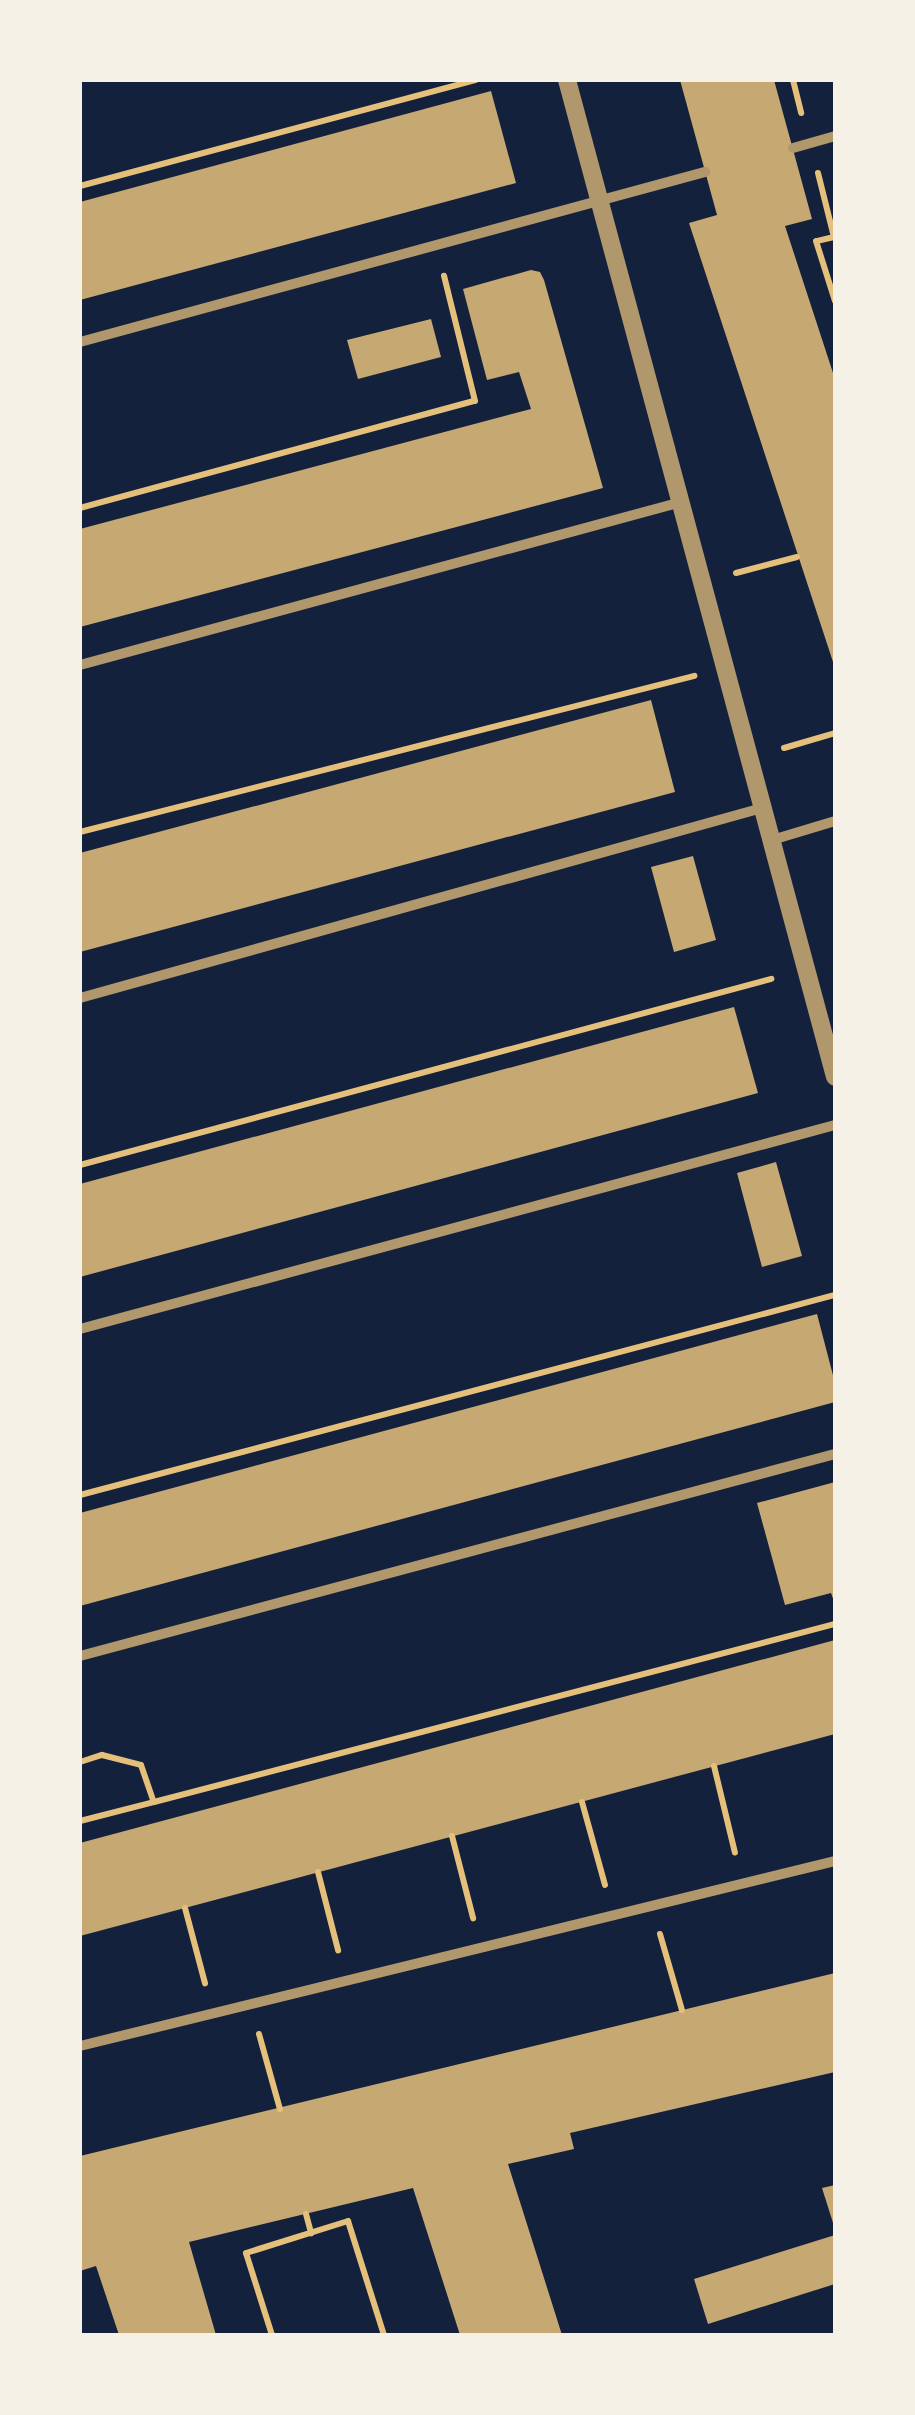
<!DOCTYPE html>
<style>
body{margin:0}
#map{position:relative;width:915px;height:2415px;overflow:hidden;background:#14213d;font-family:"Crimson Pro",serif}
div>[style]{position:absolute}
.building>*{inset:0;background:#c6a872}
.path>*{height:6px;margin:-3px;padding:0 3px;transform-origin:3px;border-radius:3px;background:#e5c07b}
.minor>*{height:10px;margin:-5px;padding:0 5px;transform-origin:5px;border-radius:5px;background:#b1986c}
.tertiary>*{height:18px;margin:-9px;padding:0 9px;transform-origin:9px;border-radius:9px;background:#b1986c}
span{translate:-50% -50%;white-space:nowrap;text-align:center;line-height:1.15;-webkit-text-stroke:8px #f6f1e7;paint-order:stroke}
.frame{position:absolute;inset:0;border:82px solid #f6f1e7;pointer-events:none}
</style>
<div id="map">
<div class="building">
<div style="clip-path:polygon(680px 80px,774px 80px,812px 219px,785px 226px,835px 379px,835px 668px,689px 223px,717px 215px)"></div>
<div style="clip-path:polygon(491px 91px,516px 183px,80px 300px,80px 202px)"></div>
<div style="clip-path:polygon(531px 270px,540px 272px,544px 280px,603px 488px,80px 627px,80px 529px,531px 409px,519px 372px,487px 380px,463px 289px)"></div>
<div style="clip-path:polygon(431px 319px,441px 357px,358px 379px,347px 340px)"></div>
<div style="clip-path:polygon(651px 700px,675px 792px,80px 952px,80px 853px)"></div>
<div style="clip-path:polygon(693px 856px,716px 940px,674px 952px,651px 867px)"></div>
<div style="clip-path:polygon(734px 1007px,758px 1093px,80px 1277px,80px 1184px)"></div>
<div style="clip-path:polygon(776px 1162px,802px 1256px,762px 1267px,737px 1173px)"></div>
<div style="clip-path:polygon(817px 1314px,835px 1383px,835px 1402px,80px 1606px,80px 1513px)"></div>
<div style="clip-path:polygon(835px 1482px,835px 1604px,831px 1593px,785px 1605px,757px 1503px)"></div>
<div style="clip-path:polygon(835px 1640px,835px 1734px,80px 1936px,80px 1843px)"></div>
<div style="clip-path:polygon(835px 1973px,835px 2072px,570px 2133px,574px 2149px,508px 2164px,562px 2335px,460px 2335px,413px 2188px,189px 2242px,216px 2335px,119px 2335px,96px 2266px,80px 2271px,80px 2156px)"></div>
<div style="clip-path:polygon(835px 2185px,835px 2226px,834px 2226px,822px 2188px)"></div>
<div style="clip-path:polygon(835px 2235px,835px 2284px,708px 2324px,694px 2279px)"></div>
</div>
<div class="path">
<div style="left:793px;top:80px;width:34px;rotate:76deg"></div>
<div style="left:818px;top:173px;width:66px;rotate:76deg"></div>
<div style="left:834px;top:237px;width:18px;rotate:167deg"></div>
<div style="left:816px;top:241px;width:63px;rotate:72.4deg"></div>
<div style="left:80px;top:186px;width:410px;rotate:-15deg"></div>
<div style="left:80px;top:508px;width:409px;rotate:-15.2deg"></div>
<div style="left:475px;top:401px;width:129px;rotate:-103.9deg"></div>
<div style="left:736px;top:573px;width:63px;rotate:-14.7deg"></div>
<div style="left:784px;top:748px;width:53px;rotate:-16.4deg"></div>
<div style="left:80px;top:832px;width:634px;rotate:-14.26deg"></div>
<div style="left:80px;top:1165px;width:716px;rotate:-15.07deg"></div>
<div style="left:80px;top:1495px;width:781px;rotate:-14.84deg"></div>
<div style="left:80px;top:1762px;width:23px;rotate:-18deg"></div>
<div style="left:102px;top:1755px;width:40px;rotate:14.4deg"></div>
<div style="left:141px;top:1765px;width:39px;rotate:71deg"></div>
<div style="left:154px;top:1802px;width:704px;rotate:-14.65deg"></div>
<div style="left:714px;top:1766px;width:89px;rotate:76.4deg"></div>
<div style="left:582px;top:1802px;width:86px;rotate:74.5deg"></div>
<div style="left:80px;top:1821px;width:76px;rotate:-14.4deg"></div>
<div style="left:452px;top:1836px;width:85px;rotate:75.6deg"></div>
<div style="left:318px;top:1872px;width:81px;rotate:75.6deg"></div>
<div style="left:185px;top:1908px;width:78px;rotate:75.1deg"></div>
<div style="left:660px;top:1934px;width:79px;rotate:73.9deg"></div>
<div style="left:259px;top:2034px;width:78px;rotate:74.4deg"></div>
<div style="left:306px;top:2214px;width:20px;rotate:75deg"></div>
<div style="left:272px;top:2335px;width:86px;rotate:-107.6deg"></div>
<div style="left:246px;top:2253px;width:107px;rotate:-17.4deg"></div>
<div style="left:348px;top:2221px;width:120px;rotate:72.5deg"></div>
</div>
<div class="minor">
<div style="left:793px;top:148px;width:44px;rotate:-15.9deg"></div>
<div style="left:80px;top:342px;width:648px;rotate:-15.22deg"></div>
<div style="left:80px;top:665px;width:623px;rotate:-15.17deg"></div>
<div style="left:772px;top:840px;width:66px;rotate:-16.8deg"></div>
<div style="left:80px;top:998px;width:708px;rotate:-15.57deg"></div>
<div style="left:80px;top:1329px;width:782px;rotate:-15.12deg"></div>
<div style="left:80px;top:1656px;width:782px;rotate:-14.98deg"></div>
<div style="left:80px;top:2046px;width:777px;rotate:-13.77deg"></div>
</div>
<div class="tertiary">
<div style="left:567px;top:80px;width:1032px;rotate:74.95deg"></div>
</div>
<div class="frame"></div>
</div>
